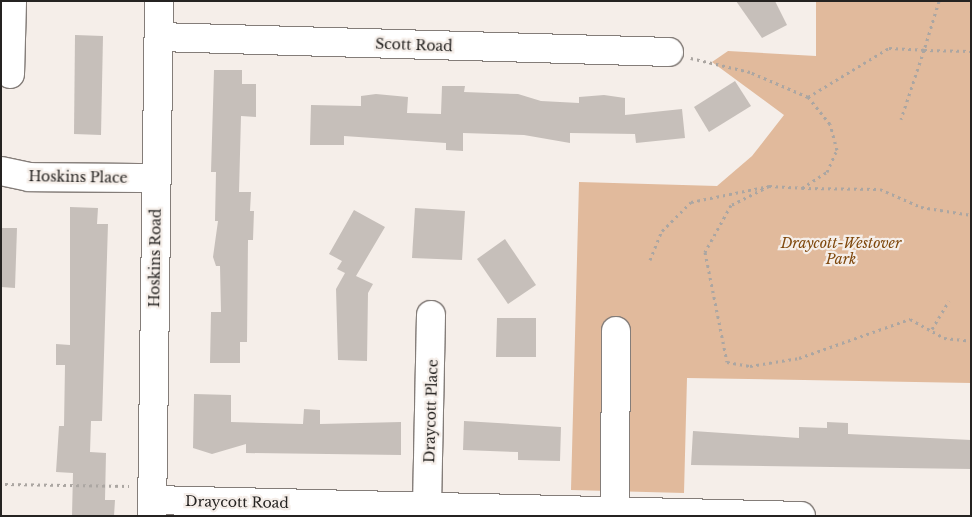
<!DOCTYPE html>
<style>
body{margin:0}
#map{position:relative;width:972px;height:517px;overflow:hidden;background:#f5eee9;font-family:"Libre Baskerville",serif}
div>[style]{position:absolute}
.green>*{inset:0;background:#e1ba9c}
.building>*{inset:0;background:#c6bfba}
.path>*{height:3px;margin-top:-1.5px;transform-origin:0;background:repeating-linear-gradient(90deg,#aba6a2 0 2.5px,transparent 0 6.5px)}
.roads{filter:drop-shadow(1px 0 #847d79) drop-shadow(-1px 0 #847d79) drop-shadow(0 1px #847d79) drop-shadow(0 -1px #847d79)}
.minor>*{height:28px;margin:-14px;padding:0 14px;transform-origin:14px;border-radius:14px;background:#fff}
span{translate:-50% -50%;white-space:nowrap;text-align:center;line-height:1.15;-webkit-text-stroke:4.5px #f5eee9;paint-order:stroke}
.street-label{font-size:14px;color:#252321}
.park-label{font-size:14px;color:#7f480d;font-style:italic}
.frame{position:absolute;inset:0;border:2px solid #252321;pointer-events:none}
</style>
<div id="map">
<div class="green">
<div style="clip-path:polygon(816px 1px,971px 1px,971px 383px,687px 378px,684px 493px,571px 490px,579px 182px,717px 186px,752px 156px,784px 115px,712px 62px,728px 51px,816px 56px)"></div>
</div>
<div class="building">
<div style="clip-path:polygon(736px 1px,775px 1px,787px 25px,762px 38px)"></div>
<div style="clip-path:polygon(75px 35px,103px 36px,101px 135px,74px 134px)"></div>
<div style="clip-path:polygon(214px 70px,242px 70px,242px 84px,256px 84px,256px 117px,241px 116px,239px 192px,251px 192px,250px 211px,254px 211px,253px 240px,248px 240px,247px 342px,240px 342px,240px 363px,210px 363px,211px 312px,221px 312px,220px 266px,216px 266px,213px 257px,218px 221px,215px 221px,216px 172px,211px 172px)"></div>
<div style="clip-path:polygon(735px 81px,751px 106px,709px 132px,694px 107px)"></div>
<div style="clip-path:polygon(442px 86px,465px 86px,464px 92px,518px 94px,541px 101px,579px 103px,579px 97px,604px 95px,625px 98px,625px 115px,682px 109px,685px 138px,636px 143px,635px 134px,570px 133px,570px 143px,524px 135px,463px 133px,463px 151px,446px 150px,446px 143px,344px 136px,344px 145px,310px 145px,311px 105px,361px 106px,361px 96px,376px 94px,408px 97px,407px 113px,441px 114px)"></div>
<div style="clip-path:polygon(70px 207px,98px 208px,97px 224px,108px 224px,102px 421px,91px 421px,90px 452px,106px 453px,105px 500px,115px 500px,114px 516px,72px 516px,73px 473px,56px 472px,59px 426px,64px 426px,65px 365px,56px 365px,56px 344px,70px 345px)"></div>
<div style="clip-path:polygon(415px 208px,465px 211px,462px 260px,412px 258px)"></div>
<div style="clip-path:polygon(354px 210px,385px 227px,356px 276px,373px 284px,368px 293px,367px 361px,338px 360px,336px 289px,345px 273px,337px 269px,342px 261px,329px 254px)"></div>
<div style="clip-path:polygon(1px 228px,17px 228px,15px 288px,1px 287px)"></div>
<div style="clip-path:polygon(505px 239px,536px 285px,508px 304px,477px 259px)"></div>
<div style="clip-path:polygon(497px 318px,536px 318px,536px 357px,496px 357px)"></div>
<div style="clip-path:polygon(194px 394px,231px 395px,231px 422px,303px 424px,304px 409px,320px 410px,320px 424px,401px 422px,401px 455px,246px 453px,246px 444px,212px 454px,193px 448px)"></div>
<div style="clip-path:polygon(464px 421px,561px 427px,560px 461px,518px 460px,518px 452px,463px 450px)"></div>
<div style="clip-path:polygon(827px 422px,848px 423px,848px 434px,971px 440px,971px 469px,691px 465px,693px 431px,799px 438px,799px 427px,827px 428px)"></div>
</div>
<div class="path">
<div style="left:939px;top:1px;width:51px;rotate:107deg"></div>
<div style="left:924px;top:50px;width:47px;rotate:1.2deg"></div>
<div style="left:808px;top:97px;width:95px;rotate:-31.2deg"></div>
<div style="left:889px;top:48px;width:35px;rotate:3deg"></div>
<div style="left:924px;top:50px;width:73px;rotate:108.4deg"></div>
<div style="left:769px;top:186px;width:42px;rotate:153.4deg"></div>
<div style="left:731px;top:205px;width:54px;rotate:119deg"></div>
<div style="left:705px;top:252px;width:112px;rotate:78.7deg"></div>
<div style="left:727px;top:362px;width:23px;rotate:10deg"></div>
<div style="left:750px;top:366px;width:50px;rotate:-9.3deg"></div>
<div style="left:799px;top:358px;width:118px;rotate:-19.4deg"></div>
<div style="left:910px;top:319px;width:39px;rotate:29deg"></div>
<div style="left:944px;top:338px;width:27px;rotate:6deg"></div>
<div style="left:802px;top:188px;width:78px;rotate:0.7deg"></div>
<div style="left:880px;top:189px;width:45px;rotate:23.7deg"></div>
<div style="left:921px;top:207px;width:51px;rotate:9.1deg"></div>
<div style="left:650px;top:260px;width:31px;rotate:-68deg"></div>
<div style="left:662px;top:231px;width:41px;rotate:-45deg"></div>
<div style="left:691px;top:202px;width:80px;rotate:-11.6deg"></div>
<div style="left:769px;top:186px;width:33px;rotate:3deg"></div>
<div style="left:802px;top:188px;width:30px;rotate:-33deg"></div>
<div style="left:827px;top:172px;width:24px;rotate:-66deg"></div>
<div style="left:837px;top:150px;width:27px;rotate:-105deg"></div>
<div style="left:830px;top:124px;width:35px;rotate:-129deg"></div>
<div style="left:808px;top:97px;width:63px;rotate:-156.7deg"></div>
<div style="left:750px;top:72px;width:61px;rotate:-166.7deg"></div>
<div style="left:932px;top:329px;width:33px;rotate:-59deg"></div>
<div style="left:5px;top:484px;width:124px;rotate:0.9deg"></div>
</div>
<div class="roads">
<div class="minor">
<div style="left:159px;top:37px;width:510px;rotate:1.68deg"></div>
<div style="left:10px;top:74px;width:73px;rotate:-88.4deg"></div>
<div style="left:1px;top:171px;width:29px;rotate:12deg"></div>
<div style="left:29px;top:177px;width:127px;rotate:0.5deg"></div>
<div style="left:153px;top:500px;width:648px;rotate:1.41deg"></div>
<div style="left:427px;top:506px;width:191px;rotate:-88.8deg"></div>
<div style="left:615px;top:511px;width:180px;rotate:-89.7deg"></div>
<div style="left:152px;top:516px;width:515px;rotate:-89.22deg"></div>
</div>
</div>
<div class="street-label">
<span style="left:414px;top:45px;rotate:2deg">Scott Road</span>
<span style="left:78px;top:177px;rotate:1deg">Hoskins Place</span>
<span style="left:155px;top:258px;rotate:-89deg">Hoskins Road</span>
<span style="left:431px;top:411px;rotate:-88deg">Draycott Place</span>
<span style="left:237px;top:502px;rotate:1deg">Draycott Road</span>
</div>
<div class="park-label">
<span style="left:841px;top:251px">Draycott-Westover<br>Park</span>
</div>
<div class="frame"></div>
</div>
